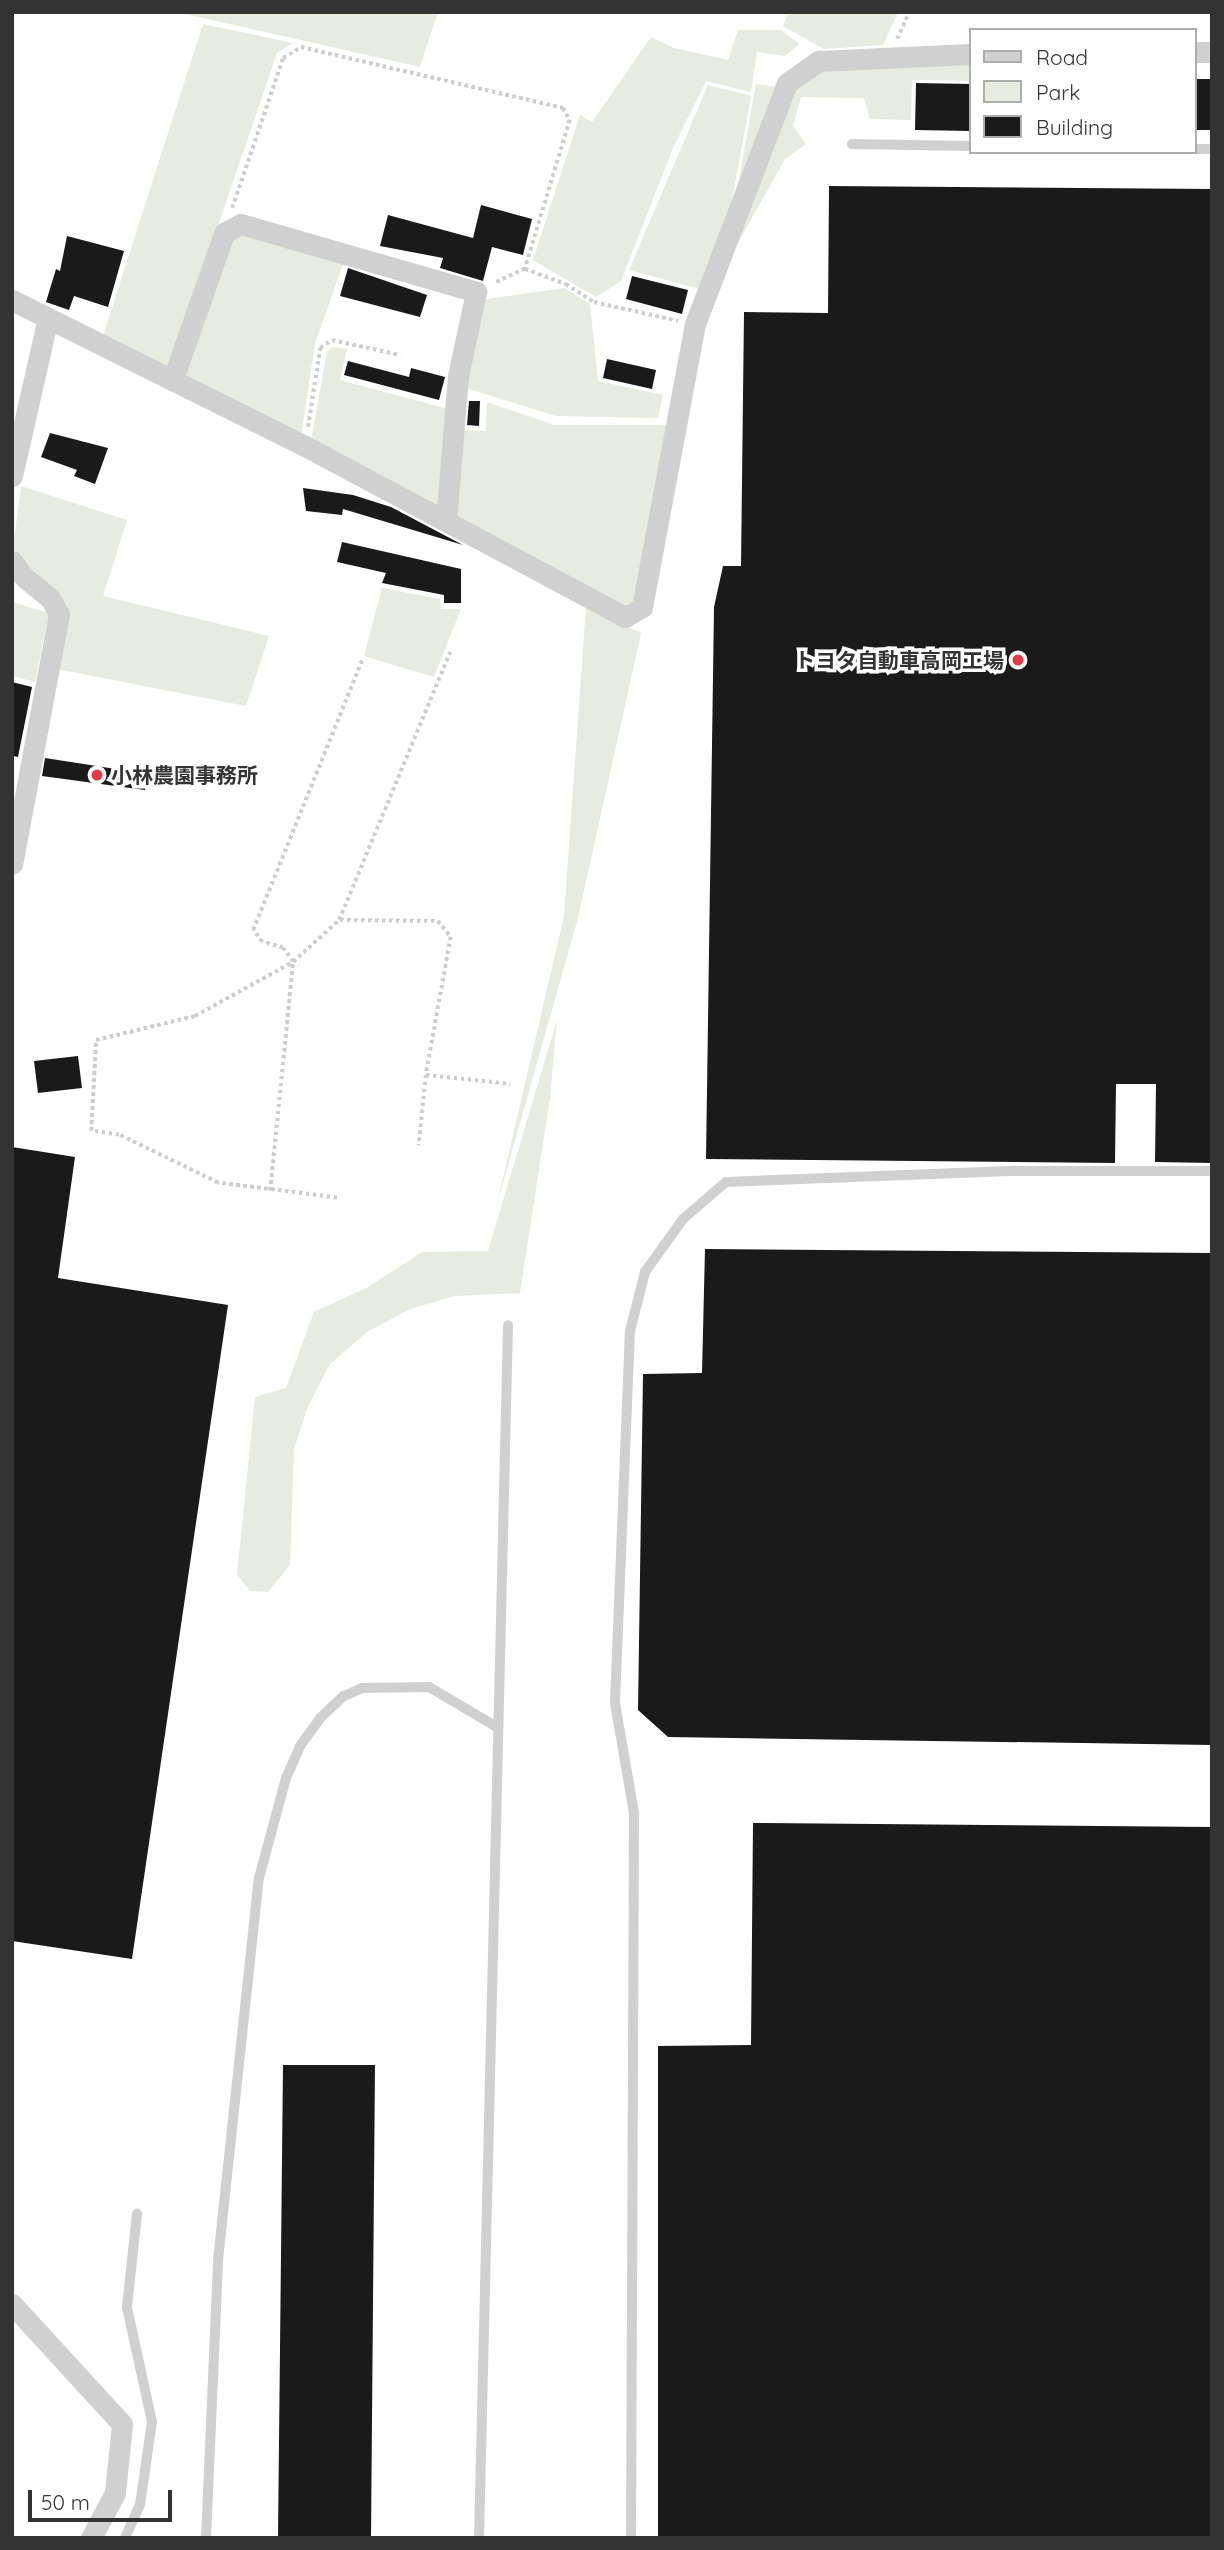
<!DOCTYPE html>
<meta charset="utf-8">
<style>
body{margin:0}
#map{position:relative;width:1224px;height:2550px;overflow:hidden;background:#fff;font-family:Quicksand,"Noto Sans JP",sans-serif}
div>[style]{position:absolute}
.green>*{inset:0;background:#e6ecdf}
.building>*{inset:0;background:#1a1a1a}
.path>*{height:3.5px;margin-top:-1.75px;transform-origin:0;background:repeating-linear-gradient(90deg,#cdcdcd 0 3.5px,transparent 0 7px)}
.lane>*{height:10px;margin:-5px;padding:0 5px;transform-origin:5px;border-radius:5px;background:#d0d0d0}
.street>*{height:21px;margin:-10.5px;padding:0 10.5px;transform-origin:10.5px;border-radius:10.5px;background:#d0d0d0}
.dots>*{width:19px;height:19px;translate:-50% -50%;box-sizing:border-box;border:4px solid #fff;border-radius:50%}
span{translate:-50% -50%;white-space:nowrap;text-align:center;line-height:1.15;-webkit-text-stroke:7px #fff;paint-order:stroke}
.poi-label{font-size:21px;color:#333;font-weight:700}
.right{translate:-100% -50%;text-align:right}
.left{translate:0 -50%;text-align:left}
.frame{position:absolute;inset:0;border:14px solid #333;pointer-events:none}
.legend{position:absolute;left:969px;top:28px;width:228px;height:126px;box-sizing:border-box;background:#fff;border:2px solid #adadad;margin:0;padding:9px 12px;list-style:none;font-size:21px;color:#333}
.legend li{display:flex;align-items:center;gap:14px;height:35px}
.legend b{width:35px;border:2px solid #adadad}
.scale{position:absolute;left:28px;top:2490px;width:144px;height:32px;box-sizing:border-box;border:4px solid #333;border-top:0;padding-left:9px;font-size:21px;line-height:24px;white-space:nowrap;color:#333;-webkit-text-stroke:5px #fff;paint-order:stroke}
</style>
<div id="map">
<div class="green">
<div style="clip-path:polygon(176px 12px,438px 12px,420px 67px)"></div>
<div style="clip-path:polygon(789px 12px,898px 12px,883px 45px,824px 49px,783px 26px)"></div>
<div style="clip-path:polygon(203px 24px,293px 43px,277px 53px,169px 369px,103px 336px)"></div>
<div style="clip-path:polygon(738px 30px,781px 30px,799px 44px,785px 56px,757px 52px,751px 92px,706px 81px,673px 148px,621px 281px,596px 297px,533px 260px,580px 115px,592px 122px,651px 37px,674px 48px,728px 60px)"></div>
<div style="clip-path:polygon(970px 60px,970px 81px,912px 80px,911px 120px,870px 119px,864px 98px,801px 97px,793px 126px,806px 144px,785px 159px,739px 241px,734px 239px,791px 87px,821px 66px)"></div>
<div style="clip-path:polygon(756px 84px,777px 87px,734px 208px)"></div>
<div style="clip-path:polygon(708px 85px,751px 96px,728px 222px,700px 289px,629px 270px)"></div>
<div style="clip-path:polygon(242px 232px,344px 262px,315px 343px,301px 437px,181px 375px,230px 238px)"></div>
<div style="clip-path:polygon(565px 288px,590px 304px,598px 381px,663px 395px,658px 418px,556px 416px,463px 387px,480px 300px)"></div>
<div style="clip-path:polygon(334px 347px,347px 349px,340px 380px,448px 409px,440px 510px,311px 442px,327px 351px)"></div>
<div style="clip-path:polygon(487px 402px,554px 425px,667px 425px,633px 601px,624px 605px,456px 515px,462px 430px,486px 431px)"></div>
<div style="clip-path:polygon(21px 486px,127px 520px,103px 596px,269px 636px,246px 706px,57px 669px,68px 615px,13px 548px)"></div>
<div style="clip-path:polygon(382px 588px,440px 599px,441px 609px,461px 609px,434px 677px,364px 656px)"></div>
<div style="clip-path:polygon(12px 602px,49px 613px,35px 682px,12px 676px)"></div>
<div style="clip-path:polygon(586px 606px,641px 633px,578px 918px,496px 1208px,564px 916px)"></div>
<div style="clip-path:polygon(557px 1020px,550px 1098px,520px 1293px,455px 1296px,410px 1309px,367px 1332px,330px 1364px,308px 1406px,294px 1449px,290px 1565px,268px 1592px,250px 1591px,237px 1575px,255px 1397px,286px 1388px,314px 1312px,368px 1287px,422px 1252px,488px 1251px)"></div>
</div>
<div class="building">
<div style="clip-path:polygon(1194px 79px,1212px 79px,1212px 130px,1194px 130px)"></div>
<div style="clip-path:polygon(916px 83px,970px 84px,970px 131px,915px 130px)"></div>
<div style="clip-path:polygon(829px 186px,1212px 189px,1212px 1163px,1155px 1162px,1156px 1084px,1116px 1084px,1115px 1163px,706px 1159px,714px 607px,723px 566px,741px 566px,744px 312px,828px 313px)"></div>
<div style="clip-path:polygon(481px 205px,532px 219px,523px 255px,492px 247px,483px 281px,440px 268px,443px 258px,380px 246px,388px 215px,473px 238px)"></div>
<div style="clip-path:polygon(67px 236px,124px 251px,108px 307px,74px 296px,69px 310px,46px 302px,56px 269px,60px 271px)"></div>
<div style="clip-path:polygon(348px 268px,427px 295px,420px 317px,340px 296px)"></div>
<div style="clip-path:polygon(632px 276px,688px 290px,682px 314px,626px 299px)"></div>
<div style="clip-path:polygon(607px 359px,656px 370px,652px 389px,603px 378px)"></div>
<div style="clip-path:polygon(348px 361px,409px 377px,411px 368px,445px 377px,439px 400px,344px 375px)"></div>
<div style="clip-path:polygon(469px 401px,480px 401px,479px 426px,467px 425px)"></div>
<div style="clip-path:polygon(50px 433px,108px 448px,95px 484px,74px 476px,77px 470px,41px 457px)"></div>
<div style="clip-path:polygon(303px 488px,353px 495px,391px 507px,463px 545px,343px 509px,342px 515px,306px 511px)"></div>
<div style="clip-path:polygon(342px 542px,461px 569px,461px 603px,444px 603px,444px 595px,382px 583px,386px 573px,337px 562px)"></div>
<div style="clip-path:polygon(12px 682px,32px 687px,18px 757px,12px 756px)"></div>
<div style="clip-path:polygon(45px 758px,148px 774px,145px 790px,42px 776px)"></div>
<div style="clip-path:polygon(78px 1056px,82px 1088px,38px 1093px,34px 1061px)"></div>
<div style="clip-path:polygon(12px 1147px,75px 1157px,58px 1278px,228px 1305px,132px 1959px,12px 1941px)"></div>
<div style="clip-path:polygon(705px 1249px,1212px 1253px,1212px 1745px,668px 1737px,638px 1710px,643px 1374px,702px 1373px)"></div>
<div style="clip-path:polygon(753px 1823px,1212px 1827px,1212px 2538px,658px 2538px,658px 2046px,751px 2045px)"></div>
<div style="clip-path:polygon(283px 2065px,375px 2065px,371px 2538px,278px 2538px)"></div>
</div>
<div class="path">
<div style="left:897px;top:39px;width:30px;rotate:-66deg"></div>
<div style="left:232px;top:208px;width:158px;rotate:-71.2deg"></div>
<div style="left:283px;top:58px;width:21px;rotate:-31deg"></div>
<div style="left:301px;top:47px;width:269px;rotate:13.1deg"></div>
<div style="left:563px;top:108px;width:14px;rotate:60deg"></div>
<div style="left:570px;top:120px;width:156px;rotate:106.8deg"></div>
<div style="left:525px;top:269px;width:35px;rotate:155deg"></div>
<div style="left:525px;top:269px;width:44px;rotate:20.1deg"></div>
<div style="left:566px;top:284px;width:33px;rotate:33deg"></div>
<div style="left:594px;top:302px;width:86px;rotate:12.7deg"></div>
<div style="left:308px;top:427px;width:80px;rotate:-81.4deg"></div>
<div style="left:320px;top:348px;width:14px;rotate:-34deg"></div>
<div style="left:332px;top:340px;width:70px;rotate:12.4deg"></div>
<div style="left:340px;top:920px;width:98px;rotate:0.6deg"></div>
<div style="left:438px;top:921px;width:21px;rotate:51deg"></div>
<div style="left:451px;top:937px;width:140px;rotate:100.3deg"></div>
<div style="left:426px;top:1075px;width:71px;rotate:95.6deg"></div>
<div style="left:426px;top:1075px;width:85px;rotate:6deg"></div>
<div style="left:270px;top:1191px;width:230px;rotate:-84.3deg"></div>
<div style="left:293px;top:962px;width:17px;rotate:-126deg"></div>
<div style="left:283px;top:948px;width:22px;rotate:-164deg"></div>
<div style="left:262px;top:942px;width:15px;rotate:-127deg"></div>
<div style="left:253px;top:930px;width:291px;rotate:-68deg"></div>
<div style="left:337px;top:1198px;width:120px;rotate:-172.8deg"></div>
<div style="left:218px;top:1183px;width:110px;rotate:-154.1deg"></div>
<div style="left:119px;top:1135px;width:28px;rotate:-172deg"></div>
<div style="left:91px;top:1131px;width:91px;rotate:-86.9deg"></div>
<div style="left:96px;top:1040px;width:102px;rotate:-13.6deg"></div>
<div style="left:195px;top:1016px;width:112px;rotate:-28.9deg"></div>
<div style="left:293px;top:962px;width:62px;rotate:-42.4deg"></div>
<div style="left:339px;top:920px;width:290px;rotate:-67.5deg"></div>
</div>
<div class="lane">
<div style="left:852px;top:144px;width:118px;rotate:1deg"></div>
<div style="left:1194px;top:149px;width:18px"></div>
<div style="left:125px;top:2538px;width:36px;rotate:-66deg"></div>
<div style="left:140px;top:2505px;width:84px;rotate:-81.8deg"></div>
<div style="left:152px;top:2422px;width:118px;rotate:-102.3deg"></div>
<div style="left:127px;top:2307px;width:94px;rotate:-83.9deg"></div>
<div style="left:206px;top:2538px;width:278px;rotate:-87.5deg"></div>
<div style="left:218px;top:2260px;width:384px;rotate:-83.9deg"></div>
<div style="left:259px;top:1878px;width:104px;rotate:-74.9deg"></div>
<div style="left:286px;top:1778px;width:35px;rotate:-66deg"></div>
<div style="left:300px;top:1746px;width:34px;rotate:-54deg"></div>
<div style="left:320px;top:1718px;width:33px;rotate:-43deg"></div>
<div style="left:344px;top:1696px;width:20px;rotate:-24deg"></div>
<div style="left:362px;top:1688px;width:67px;rotate:-0.9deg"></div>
<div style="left:429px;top:1687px;width:79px;rotate:30.5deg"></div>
<div style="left:479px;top:2538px;width:1213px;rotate:-88.63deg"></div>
<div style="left:631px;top:2538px;width:725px;rotate:-89.76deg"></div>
<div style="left:634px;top:1813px;width:112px;rotate:-99.8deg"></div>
<div style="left:615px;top:1703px;width:372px;rotate:-87.7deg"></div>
<div style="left:630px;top:1331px;width:61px;rotate:-75.7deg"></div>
<div style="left:645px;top:1272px;width:65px;rotate:-54.4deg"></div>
<div style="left:683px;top:1219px;width:57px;rotate:-40.7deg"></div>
<div style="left:726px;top:1182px;width:290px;rotate:-2.2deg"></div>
<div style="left:1016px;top:1171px;width:196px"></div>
</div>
<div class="street">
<div style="left:1194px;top:52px;width:18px"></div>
<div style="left:12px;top:300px;width:327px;rotate:26.5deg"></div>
<div style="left:305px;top:446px;width:363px;rotate:28.1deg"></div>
<div style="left:625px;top:617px;width:20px;rotate:-30deg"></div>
<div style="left:642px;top:607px;width:288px;rotate:-79.4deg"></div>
<div style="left:695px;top:324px;width:258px;rotate:-69.1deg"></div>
<div style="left:787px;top:83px;width:39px;rotate:-35deg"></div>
<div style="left:819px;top:61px;width:151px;rotate:-2.7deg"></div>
<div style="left:173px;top:379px;width:155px;rotate:-70.7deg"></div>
<div style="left:224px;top:233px;width:19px;rotate:-28deg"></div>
<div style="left:241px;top:224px;width:245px;rotate:16.1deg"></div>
<div style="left:476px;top:292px;width:86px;rotate:102.1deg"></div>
<div style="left:458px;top:376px;width:145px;rotate:94.7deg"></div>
<div style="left:12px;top:476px;width:162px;rotate:-77.2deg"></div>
<div style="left:12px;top:561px;width:20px;rotate:53deg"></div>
<div style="left:24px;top:577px;width:33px;rotate:39deg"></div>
<div style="left:50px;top:598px;width:18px;rotate:61deg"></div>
<div style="left:59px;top:614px;width:254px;rotate:100.6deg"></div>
<div style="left:12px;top:2304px;width:163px;rotate:47.5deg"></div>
<div style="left:122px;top:2424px;width:69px;rotate:95.8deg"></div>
<div style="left:115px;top:2493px;width:51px;rotate:118.1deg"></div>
</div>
<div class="dots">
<div style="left:1018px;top:660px;background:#e63946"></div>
<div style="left:97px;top:775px;background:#e63946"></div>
</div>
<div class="poi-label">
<span class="right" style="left:1004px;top:660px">トヨタ自動車高岡工場</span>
<span class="left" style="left:111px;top:775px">小林農園事務所</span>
</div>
<div class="frame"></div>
<ul class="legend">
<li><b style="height:9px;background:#d0d0d0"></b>Road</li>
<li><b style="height:19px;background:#e6ecdf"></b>Park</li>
<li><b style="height:19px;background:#1a1a1a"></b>Building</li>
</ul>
<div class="scale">50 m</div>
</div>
